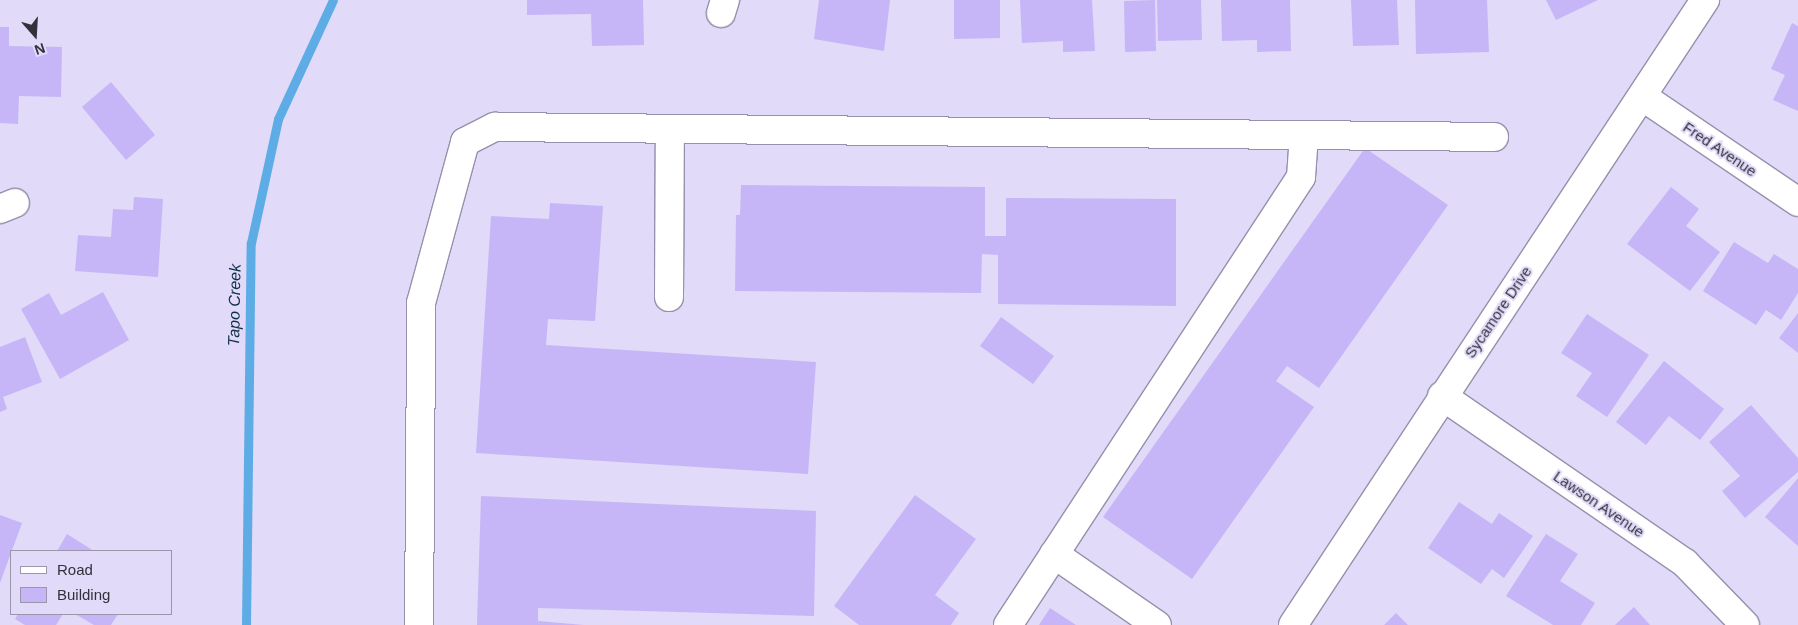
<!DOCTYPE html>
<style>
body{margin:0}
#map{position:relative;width:1798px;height:625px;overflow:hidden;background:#e1daf8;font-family:Helvetica,sans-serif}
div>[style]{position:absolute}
.stream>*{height:9px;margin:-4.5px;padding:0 4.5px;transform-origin:4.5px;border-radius:4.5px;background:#5dace5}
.building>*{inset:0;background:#c6b6f7}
.roads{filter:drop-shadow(1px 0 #9790ac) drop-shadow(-1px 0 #9790ac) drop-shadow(0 1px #9790ac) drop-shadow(0 -1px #9790ac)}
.street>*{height:28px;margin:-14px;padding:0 14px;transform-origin:14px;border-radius:14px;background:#fff}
.secondary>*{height:28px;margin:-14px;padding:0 14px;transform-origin:14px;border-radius:14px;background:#fff}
span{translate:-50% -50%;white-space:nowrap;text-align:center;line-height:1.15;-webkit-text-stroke:4px #e1daf8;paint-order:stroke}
.street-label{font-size:15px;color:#33303b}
.water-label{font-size:16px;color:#0e3048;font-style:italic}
.legend{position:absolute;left:10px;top:550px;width:162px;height:65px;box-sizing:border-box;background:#e1daf8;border:1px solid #9b96ac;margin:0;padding:6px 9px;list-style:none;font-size:15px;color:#33303b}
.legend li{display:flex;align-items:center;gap:10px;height:25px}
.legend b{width:25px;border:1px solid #9b96ac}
.north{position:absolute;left:10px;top:10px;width:50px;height:50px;-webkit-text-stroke:4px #e1daf8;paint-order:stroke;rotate:161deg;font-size:14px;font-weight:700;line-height:20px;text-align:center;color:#33303b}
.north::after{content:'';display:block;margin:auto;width:18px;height:22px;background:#33303b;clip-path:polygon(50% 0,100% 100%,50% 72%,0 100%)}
</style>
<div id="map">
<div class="stream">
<div style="left:246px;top:625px;width:382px;rotate:-89.3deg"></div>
<div style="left:251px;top:243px;width:127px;rotate:-77.7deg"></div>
<div style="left:278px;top:119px;width:131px;rotate:-65.2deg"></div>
</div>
<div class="building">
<div style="clip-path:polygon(527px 0,643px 0,644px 45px,592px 46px,591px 14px,527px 15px)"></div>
<div style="clip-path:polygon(819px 0,890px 0,884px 51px,814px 39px)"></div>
<div style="clip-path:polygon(954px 0,1000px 0,1000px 38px,954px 39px)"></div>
<div style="clip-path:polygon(1020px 0,1092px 0,1095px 51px,1063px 52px,1063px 41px,1022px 43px)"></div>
<div style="clip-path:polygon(1155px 0,1156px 51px,1125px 52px,1124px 1px)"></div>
<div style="clip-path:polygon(1157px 0,1201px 0,1202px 40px,1158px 41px)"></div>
<div style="clip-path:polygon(1221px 0,1290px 0,1291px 51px,1257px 52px,1257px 40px,1222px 41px)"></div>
<div style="clip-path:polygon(1351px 0,1397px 0,1399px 45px,1353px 46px)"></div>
<div style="clip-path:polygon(1415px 0,1487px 0,1489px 52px,1416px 54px)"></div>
<div style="clip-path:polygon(1546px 0,1598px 0,1556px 20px)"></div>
<div style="clip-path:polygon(1792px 23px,1798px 26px,1798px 111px,1773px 100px,1785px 75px,1771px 69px)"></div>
<div style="clip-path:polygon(0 27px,9px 27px,9px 46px,62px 47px,61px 97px,19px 96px,18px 124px,0 123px)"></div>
<div style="clip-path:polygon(111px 82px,155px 135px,126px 160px,82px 107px)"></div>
<div style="clip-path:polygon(1365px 148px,1448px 205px,1319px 388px,1287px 366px,1276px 381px,1314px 407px,1192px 579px,1103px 517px)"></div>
<div style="clip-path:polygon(741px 185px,985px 187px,985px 236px,1006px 236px,1006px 198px,1176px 199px,1176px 306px,998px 304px,998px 255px,982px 254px,981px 293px,735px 291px,736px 215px,740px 215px)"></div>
<div style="clip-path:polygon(1671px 187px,1699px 209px,1686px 226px,1720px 252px,1690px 291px,1627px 244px)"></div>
<div style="clip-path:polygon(134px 197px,163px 199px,158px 277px,75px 271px,78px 235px,111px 237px,113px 209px,133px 210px)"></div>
<div style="clip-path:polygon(550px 203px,603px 206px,595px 321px,548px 319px,546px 345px,816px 362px,808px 474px,476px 453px,491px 216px,549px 219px)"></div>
<div style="clip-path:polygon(1734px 242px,1768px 263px,1774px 254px,1798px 269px,1798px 293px,1781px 320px,1766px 310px,1756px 325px,1703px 291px)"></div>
<div style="clip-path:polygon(103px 292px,129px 340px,60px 379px,21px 309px,49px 293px,61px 315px)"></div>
<div style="clip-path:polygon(1798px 313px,1798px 353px,1779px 338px)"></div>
<div style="clip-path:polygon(1587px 314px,1649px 355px,1607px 417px,1576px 396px,1592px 373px,1561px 353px)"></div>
<div style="clip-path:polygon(1001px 317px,1054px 356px,1033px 384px,980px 346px)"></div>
<div style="clip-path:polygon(25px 337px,42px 382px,3px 397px,7px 409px,0 412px,0 347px)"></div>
<div style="clip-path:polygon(1664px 361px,1724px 409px,1700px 440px,1669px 416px,1646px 445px,1616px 422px)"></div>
<div style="clip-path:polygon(1751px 405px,1798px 458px,1798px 472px,1745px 518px,1722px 491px,1740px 476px,1709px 442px)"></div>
<div style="clip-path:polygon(1798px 478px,1798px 546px,1765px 517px)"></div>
<div style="clip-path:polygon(915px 495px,976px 539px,935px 595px,959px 613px,951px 625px,859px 625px,834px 606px)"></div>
<div style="clip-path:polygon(481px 496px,816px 511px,814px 616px,538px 608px,538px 621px,584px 625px,477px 625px)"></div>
<div style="clip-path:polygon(1459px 502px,1492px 524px,1499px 513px,1533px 536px,1504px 578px,1492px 569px,1481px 584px,1428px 548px)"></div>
<div style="clip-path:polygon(0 515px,22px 523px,0 583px)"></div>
<div style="clip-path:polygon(67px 534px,94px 551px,57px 551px)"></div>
<div style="clip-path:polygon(1546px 534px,1578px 554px,1560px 581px,1595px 603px,1581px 625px,1553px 625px,1506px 596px)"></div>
<div style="clip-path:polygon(1634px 607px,1650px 625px,1615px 625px)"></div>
<div style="clip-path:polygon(1050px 608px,1076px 625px,1039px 625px)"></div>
<div style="clip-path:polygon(1396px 613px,1408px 625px,1384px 625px)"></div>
<div style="clip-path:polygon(18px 614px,63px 614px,56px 625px,25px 625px,15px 619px)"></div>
<div style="clip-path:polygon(75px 614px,118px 614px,111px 625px,94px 625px)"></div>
</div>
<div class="roads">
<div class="street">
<div style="left:721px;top:13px;width:14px;rotate:-73deg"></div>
<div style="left:1643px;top:97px;width:187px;rotate:34.1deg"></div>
<div style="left:0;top:209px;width:16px;rotate:-22deg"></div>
<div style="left:669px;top:297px;width:168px;rotate:-89.7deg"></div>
<div style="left:1442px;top:396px;width:295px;rotate:34.5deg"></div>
<div style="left:1685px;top:563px;width:86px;rotate:45.9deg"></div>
<div style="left:1054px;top:554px;width:125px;rotate:34.6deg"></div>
<div style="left:419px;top:625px;width:322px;rotate:-89.6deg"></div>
<div style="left:421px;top:303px;width:167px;rotate:-74.7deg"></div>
<div style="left:465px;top:142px;width:34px;rotate:-27deg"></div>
<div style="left:495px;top:127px;width:999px;rotate:0.57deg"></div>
<div style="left:1008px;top:625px;width:535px;rotate:-56.81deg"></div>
<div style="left:1301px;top:177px;width:42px;rotate:-85.9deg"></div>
</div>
<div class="secondary">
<div style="left:1293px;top:625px;width:749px;rotate:-56.61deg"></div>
</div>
</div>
<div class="street-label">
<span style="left:1720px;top:149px;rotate:34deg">Fred Avenue</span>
<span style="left:1498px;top:312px;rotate:-56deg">Sycamore Drive</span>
<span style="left:1599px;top:504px;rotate:34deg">Lawson Avenue</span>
</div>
<div class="water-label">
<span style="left:235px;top:305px;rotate:-89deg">Tapo Creek</span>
</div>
<ul class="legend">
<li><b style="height:6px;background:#fff"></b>Road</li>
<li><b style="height:14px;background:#c6b6f7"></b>Building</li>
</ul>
<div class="north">N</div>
</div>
